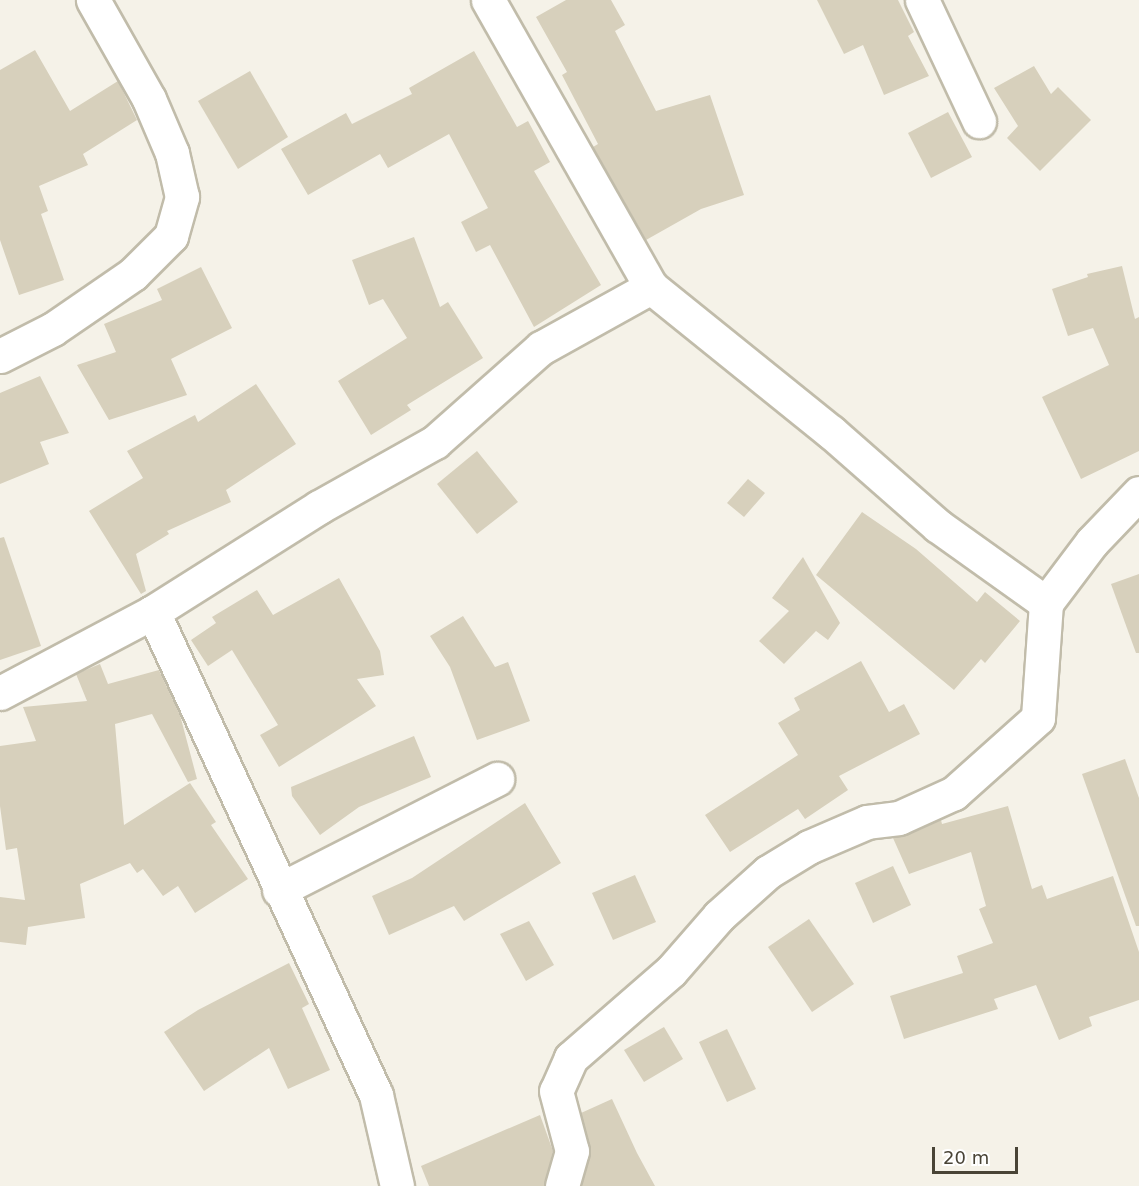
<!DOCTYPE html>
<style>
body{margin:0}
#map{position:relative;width:1139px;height:1186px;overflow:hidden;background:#f5f2e8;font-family:"DejaVu Sans",sans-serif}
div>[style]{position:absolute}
.building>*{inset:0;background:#d7d0bc}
.roads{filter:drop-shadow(2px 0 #c1bcaa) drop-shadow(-2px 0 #c1bcaa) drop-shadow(0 2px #c1bcaa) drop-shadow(0 -2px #c1bcaa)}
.street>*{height:33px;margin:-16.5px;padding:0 16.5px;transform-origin:16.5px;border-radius:16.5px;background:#fff}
span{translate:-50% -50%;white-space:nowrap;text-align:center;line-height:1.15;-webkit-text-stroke:6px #fff;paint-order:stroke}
.scale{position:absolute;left:932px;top:1147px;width:86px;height:27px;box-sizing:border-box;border:3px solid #494436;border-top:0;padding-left:8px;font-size:18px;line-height:21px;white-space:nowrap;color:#494436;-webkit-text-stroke:4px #fff;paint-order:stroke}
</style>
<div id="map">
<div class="building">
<div style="clip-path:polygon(566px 0,611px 0,625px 25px,615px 31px,656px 111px,710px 95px,744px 195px,701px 209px,646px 240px,593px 147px,598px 144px,562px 75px,567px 72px,536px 17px)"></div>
<div style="clip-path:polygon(817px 0,898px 0,914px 32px,908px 36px,929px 76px,884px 95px,863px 45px,844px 54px)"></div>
<div style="clip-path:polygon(35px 50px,70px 111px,118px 81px,137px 120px,83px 154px,88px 165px,39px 186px,48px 211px,41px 214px,64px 280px,19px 295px,0 240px,0 70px)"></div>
<div style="clip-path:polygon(474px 51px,517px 127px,528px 121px,550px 162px,534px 171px,601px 285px,534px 327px,490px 245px,476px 252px,461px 222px,488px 208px,449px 134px,388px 168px,380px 154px,308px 195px,281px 149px,346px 113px,352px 124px,412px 94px,409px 88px)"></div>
<div style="clip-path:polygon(1034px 66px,1051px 94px,1058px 87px,1091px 120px,1040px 171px,1007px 138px,1018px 126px,994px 88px)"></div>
<div style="clip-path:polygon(250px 71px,288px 137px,238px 169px,198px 101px)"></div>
<div style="clip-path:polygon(948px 112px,972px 157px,931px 178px,908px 133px)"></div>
<div style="clip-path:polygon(414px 237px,440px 307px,448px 302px,483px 358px,407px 405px,411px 410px,371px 435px,338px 381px,407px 338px,383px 299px,369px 305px,352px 260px)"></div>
<div style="clip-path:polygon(1122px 266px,1135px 319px,1139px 317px,1139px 451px,1081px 479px,1042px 397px,1109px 365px,1093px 328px,1068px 336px,1052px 289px,1088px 277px,1087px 274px)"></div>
<div style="clip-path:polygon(201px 267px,232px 328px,171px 359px,187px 395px,109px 420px,77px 365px,116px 352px,104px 324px,162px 300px,157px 289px)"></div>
<div style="clip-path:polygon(40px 376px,69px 433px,40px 442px,49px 464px,0 484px,0 393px)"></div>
<div style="clip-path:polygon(256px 384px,296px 444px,226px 490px,231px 502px,167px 531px,169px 534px,136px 554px,146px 591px,141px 594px,89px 511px,143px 478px,127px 451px,195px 415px,198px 422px)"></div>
<div style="clip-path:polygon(477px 451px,518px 502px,477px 534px,437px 484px)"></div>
<div style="clip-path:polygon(748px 479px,765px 493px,744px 517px,727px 503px)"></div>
<div style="clip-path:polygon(862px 512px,916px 549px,977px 602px,985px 592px,1020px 621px,985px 663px,981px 659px,954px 690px,816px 575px)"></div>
<div style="clip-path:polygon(4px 537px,41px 646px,0 660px,0 538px)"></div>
<div style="clip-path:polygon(803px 557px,840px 623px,828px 640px,816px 631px,784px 664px,759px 641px,789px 611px,772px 598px)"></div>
<div style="clip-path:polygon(1139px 574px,1139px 653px,1136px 653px,1111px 584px)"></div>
<div style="clip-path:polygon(339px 578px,380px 651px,384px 675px,357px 679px,376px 706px,279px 767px,260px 735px,278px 725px,232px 650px,208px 666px,191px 640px,216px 623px,212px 617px,257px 590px,273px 615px)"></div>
<div style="clip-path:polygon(463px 616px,495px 667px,508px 662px,530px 721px,477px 740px,450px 667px,430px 636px)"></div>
<div style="clip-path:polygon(861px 661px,889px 712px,904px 704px,920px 734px,839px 776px,848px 790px,805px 819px,798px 809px,730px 852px,705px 815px,798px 755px,778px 723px,800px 710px,794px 698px)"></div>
<div style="clip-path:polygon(100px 664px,108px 684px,159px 670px,180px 715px,197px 779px,188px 782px,152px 714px,115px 724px,124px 825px,190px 783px,216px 822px,211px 825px,248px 879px,195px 913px,178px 886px,163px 896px,143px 869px,137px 873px,130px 863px,80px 884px,85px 918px,28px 927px,26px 945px,0 942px,0 897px,25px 900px,17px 848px,6px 850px,0 806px,0 746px,36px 741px,23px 707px,87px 701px,76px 674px)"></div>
<div style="clip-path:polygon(414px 736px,431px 777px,359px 807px,320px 835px,292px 796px,291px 787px)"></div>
<div style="clip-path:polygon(1125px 759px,1139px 798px,1139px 926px,1136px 926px,1082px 774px)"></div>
<div style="clip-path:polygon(525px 803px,561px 863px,464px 921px,454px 906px,389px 935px,372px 896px,412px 878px)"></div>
<div style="clip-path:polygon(1008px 806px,1032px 889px,1042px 885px,1047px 899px,1113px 876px,1139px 952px,1139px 1000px,1089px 1017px,1092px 1026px,1059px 1040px,1036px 985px,994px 999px,998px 1009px,904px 1039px,890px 996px,963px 973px,957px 956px,993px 943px,979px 909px,986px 906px,971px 852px,909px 874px,893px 838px,941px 820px,942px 824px)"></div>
<div style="clip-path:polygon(893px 866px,911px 905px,873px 923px,855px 883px)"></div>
<div style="clip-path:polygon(635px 875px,656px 922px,613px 940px,592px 893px)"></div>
<div style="clip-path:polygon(809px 919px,854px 984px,812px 1012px,768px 947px)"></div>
<div style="clip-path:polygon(529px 921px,554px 965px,526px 981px,500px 934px)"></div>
<div style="clip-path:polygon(289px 963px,309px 1004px,302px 1008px,330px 1070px,288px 1089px,269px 1048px,204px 1091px,164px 1032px,198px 1010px)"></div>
<div style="clip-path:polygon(664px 1027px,683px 1059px,644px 1082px,624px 1050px)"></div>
<div style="clip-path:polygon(727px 1029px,756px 1089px,727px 1102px,699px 1042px)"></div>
<div style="clip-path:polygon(612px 1099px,637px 1153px,655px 1186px,582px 1186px,590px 1147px,581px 1113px)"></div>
<div style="clip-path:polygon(540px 1115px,553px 1151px,544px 1186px,429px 1186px,421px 1166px)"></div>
</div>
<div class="roads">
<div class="street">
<div style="left:488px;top:0;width:330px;rotate:60.4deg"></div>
<div style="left:651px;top:287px;width:231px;rotate:38.9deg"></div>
<div style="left:831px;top:432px;width:142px;rotate:41.3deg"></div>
<div style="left:938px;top:526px;width:133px;rotate:35.5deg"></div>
<div style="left:1046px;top:603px;width:115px;rotate:94deg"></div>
<div style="left:1038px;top:718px;width:113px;rotate:138.2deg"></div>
<div style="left:954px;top:793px;width:60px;rotate:155.6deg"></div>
<div style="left:899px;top:818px;width:32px;rotate:173deg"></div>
<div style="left:867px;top:822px;width:63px;rotate:156.7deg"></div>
<div style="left:809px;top:847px;width:48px;rotate:148.6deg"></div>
<div style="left:768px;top:872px;width:66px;rotate:138.1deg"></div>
<div style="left:719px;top:916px;width:73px;rotate:131.1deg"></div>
<div style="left:671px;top:971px;width:133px;rotate:139deg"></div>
<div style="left:571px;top:1058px;width:36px;rotate:114deg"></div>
<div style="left:556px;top:1091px;width:62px;rotate:75.1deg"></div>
<div style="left:572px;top:1151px;width:36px;rotate:106deg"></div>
<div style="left:922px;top:0;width:134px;rotate:64.8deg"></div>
<div style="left:0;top:356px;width:59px;rotate:-27deg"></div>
<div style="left:53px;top:329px;width:97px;rotate:-34.5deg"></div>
<div style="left:133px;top:274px;width:54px;rotate:-45deg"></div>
<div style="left:171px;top:236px;width:41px;rotate:-74.2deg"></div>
<div style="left:182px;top:197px;width:45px;rotate:-102.8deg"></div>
<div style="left:172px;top:153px;width:59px;rotate:-113.1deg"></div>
<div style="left:149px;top:99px;width:114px;rotate:-119.5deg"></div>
<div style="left:1046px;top:603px;width:76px;rotate:-53deg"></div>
<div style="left:1092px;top:542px;width:68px;rotate:-46.2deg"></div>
<div style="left:153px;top:612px;width:532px;rotate:65.22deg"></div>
<div style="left:376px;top:1095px;width:93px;rotate:77deg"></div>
<div style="left:0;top:693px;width:173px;rotate:-27.9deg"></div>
<div style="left:153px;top:612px;width:196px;rotate:-32.3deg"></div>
<div style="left:319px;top:507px;width:133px;rotate:-29.3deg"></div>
<div style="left:435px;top:442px;width:142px;rotate:-41.6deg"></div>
<div style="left:541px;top:348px;width:126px;rotate:-29deg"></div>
<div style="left:279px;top:890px;width:245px;rotate:-27deg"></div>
</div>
</div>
<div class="scale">20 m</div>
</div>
